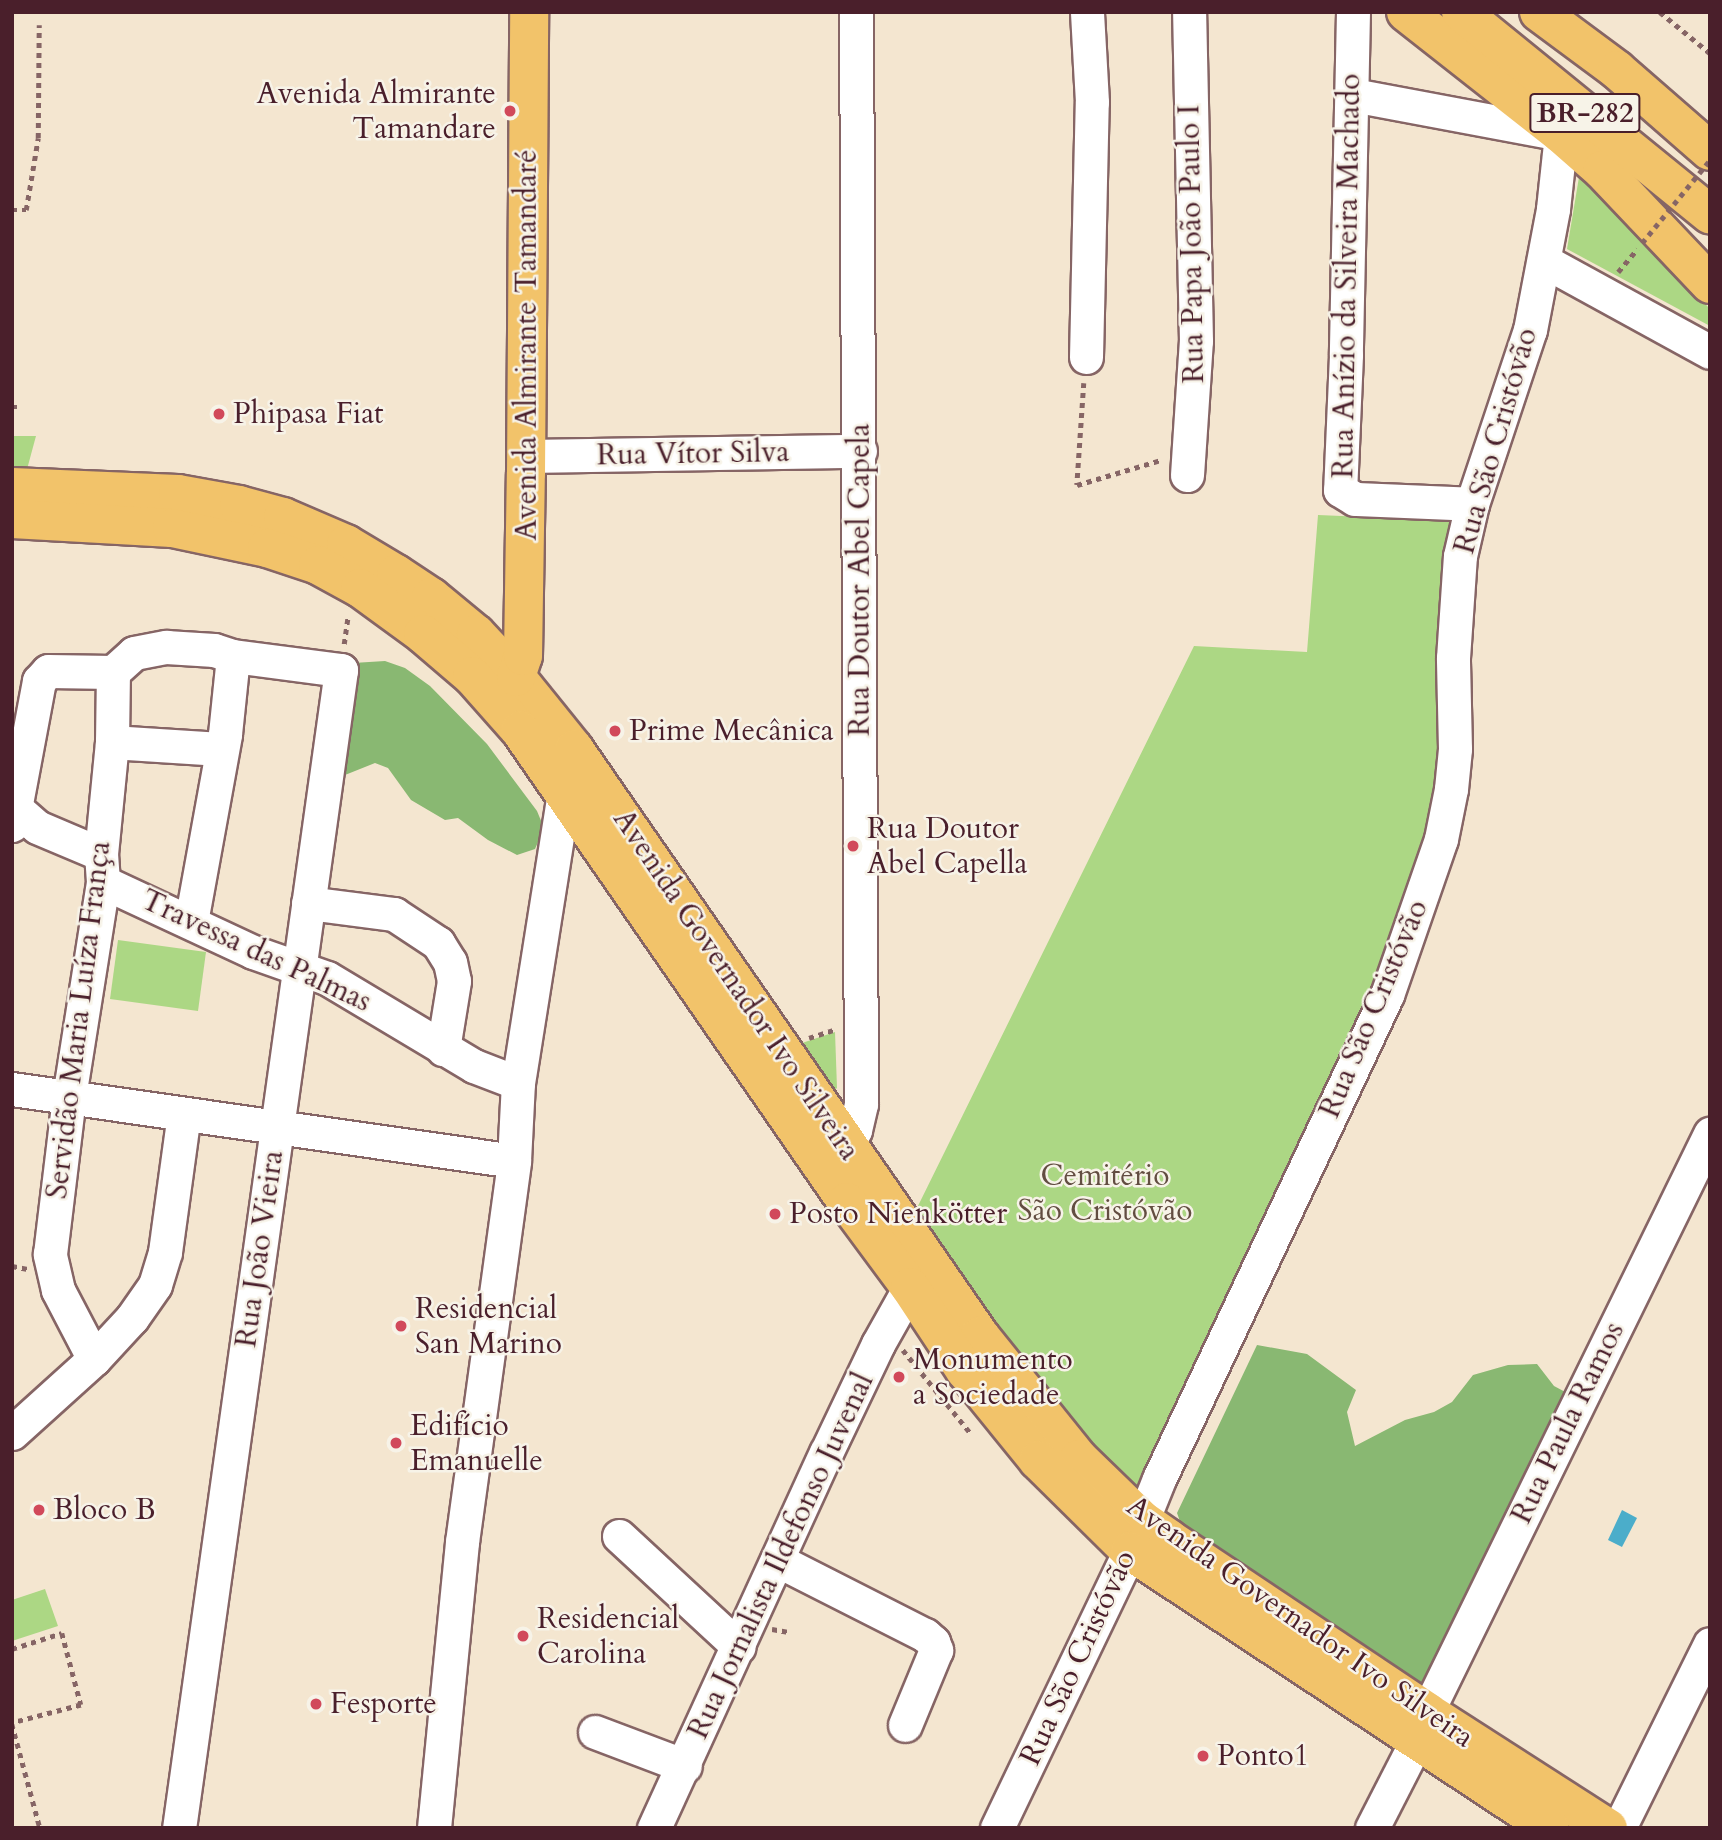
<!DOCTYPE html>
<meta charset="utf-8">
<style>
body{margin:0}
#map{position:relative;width:1722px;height:1840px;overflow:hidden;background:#f4e6d0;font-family:Cardo,serif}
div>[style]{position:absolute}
.green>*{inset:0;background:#acd784}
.forest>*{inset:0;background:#89b872}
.water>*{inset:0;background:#4badca}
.path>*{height:4.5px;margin-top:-2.25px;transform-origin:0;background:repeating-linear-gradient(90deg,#866565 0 5px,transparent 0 10px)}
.roads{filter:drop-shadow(2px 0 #866565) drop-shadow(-2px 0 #866565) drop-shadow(0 2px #866565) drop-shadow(0 -2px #866565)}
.minor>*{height:33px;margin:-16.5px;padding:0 16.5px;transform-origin:16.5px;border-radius:16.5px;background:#fff}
.major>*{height:38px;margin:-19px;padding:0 19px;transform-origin:19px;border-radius:19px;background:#f2c36a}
.highway>*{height:38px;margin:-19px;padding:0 19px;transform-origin:19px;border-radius:19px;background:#f2c36a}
.path-bridge>*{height:4.5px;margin-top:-2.25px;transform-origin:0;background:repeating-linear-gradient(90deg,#866565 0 5px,transparent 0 10px)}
.dots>*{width:19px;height:19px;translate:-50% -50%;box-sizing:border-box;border:4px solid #f7f3e8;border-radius:50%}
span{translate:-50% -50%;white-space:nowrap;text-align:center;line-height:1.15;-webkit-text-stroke:5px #f7f3e8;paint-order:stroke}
.shield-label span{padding:2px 5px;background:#f7f3e8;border:2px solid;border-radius:5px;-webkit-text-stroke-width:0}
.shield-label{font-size:28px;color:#4a1f2b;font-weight:700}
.poi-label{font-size:30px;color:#4a1f2b}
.right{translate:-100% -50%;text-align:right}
.left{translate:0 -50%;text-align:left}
.street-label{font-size:30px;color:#4a1f2b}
.park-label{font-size:30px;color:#624d41}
.frame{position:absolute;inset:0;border:14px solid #4a1f2b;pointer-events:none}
</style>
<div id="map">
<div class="green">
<div style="clip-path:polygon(1580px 171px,1710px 309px,1710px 326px,1567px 249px)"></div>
<div style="clip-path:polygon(12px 436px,36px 436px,26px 473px,12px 472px)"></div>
<div style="clip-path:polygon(1318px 515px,1460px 521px,1449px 764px,1374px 1009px,1141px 1494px,1087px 1439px,1034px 1377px,915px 1212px,1194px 646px,1307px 652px)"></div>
<div style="clip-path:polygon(118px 940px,206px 952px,198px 1011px,110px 999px)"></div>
<div style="clip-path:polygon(835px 1032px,837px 1088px,831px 1093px,799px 1044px)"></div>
<div style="clip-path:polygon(45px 1589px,58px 1626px,12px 1641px,12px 1600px)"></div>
</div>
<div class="forest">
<div style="clip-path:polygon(385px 661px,405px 668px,430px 686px,487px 744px,537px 811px,544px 828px,535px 849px,517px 855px,488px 840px,458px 818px,445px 820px,411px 800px,388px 768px,375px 763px,330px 781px,353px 663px)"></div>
<div style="clip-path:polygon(1257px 1345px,1307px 1354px,1356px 1390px,1347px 1412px,1355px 1446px,1405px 1420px,1434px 1412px,1452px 1402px,1473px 1375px,1508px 1365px,1537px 1364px,1554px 1386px,1569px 1394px,1423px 1684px,1411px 1684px,1182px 1527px,1177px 1513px)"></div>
</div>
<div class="water">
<div style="clip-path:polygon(1622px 1510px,1637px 1518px,1622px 1547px,1608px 1540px)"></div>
</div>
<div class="path">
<div style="left:1660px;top:12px;width:65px;rotate:39.4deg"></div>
<div style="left:12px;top:210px;width:14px"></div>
<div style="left:26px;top:210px;width:73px;rotate:-80.5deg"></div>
<div style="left:38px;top:138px;width:113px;rotate:-89.5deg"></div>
<div style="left:1618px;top:272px;width:30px;rotate:-50deg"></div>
<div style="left:1084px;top:383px;width:102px;rotate:93.9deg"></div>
<div style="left:1077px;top:485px;width:88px;rotate:-16.6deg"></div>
<div style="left:12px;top:407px;width:5px"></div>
<div style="left:344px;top:644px;width:29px;rotate:-82deg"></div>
<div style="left:809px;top:1038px;width:26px;rotate:-18deg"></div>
<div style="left:12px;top:1266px;width:16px;rotate:11deg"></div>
<div style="left:903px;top:1350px;width:109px;rotate:50.9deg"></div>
<div style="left:772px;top:1629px;width:17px;rotate:10deg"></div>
<div style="left:12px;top:1649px;width:52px;rotate:-17.7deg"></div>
<div style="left:62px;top:1633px;width:74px;rotate:75.2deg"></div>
<div style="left:81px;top:1705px;width:71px;rotate:165.4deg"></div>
<div style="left:12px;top:1724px;width:108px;rotate:74.9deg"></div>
</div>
<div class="roads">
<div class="minor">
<div style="left:1353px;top:12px;width:343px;rotate:91.2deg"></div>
<div style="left:1346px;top:355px;width:135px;rotate:92.5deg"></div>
<div style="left:1340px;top:490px;width:17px;rotate:31deg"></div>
<div style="left:1355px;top:499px;width:117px;rotate:2.4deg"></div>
<div style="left:1544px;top:261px;width:189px;rotate:28.7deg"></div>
<div style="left:1086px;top:357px;width:255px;rotate:-88.7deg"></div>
<div style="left:1092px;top:102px;width:90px;rotate:-93.2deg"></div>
<div style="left:527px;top:456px;width:333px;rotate:-0.9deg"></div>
<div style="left:1187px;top:475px;width:134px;rotate:-86.2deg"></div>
<div style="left:1196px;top:341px;width:329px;rotate:-91.2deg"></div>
<div style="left:112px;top:742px;width:108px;rotate:3.7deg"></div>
<div style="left:12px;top:805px;width:33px;rotate:41deg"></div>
<div style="left:37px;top:827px;width:69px;rotate:22.9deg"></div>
<div style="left:12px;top:825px;width:147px;rotate:-79.4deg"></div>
<div style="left:39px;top:681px;width:13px;rotate:-48deg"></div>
<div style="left:48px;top:671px;width:65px;rotate:0.9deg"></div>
<div style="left:113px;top:672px;width:28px;rotate:-42deg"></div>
<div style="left:134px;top:653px;width:33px;rotate:-11deg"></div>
<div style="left:166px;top:647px;width:48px;rotate:3.6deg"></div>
<div style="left:214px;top:650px;width:20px;rotate:18deg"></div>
<div style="left:233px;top:656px;width:109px;rotate:7.4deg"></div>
<div style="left:341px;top:670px;width:1169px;rotate:97.96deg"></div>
<div style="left:103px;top:882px;width:166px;rotate:25deg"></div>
<div style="left:253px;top:952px;width:78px;rotate:19.4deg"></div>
<div style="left:327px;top:978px;width:171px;rotate:30.9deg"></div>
<div style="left:474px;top:1066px;width:47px;rotate:21.1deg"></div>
<div style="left:308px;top:903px;width:87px;rotate:7.3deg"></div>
<div style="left:394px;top:914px;width:53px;rotate:33.4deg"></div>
<div style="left:438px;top:943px;width:22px;rotate:58deg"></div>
<div style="left:450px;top:962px;width:19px;rotate:78deg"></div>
<div style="left:454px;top:981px;width:69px;rotate:99.2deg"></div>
<div style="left:191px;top:922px;width:191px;rotate:-79.7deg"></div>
<div style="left:225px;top:734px;width:78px;rotate:-84.1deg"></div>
<div style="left:12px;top:1089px;width:507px;rotate:8.16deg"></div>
<div style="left:845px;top:1144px;width:17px;rotate:-54deg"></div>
<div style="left:855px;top:1130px;width:27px;rotate:-77deg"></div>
<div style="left:861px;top:1104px;width:1092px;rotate:-90.26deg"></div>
<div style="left:94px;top:1359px;width:78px;rotate:-117.6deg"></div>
<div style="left:58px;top:1290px;width:37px;rotate:-103deg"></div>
<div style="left:50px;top:1254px;width:158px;rotate:-83.1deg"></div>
<div style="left:69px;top:1097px;width:218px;rotate:-81deg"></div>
<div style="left:103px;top:882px;width:28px;rotate:-94deg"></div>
<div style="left:101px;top:854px;width:113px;rotate:-84.4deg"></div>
<div style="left:112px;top:742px;width:70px;rotate:-89.2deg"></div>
<div style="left:12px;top:1433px;width:110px;rotate:-42.1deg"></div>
<div style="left:94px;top:1359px;width:56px;rotate:-47.2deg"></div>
<div style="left:132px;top:1318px;width:40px;rotate:-55.1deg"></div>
<div style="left:155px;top:1285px;width:34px;rotate:-73deg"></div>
<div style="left:165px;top:1252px;width:139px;rotate:-82.2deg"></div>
<div style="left:619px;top:1536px;width:163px;rotate:42.8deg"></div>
<div style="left:777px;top:1560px;width:166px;rotate:26.9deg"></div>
<div style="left:925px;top:1635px;width:11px;rotate:41deg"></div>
<div style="left:933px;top:1642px;width:9px;rotate:69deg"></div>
<div style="left:936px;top:1650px;width:81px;rotate:112.5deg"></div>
<div style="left:1427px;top:1712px;width:644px;rotate:-63.91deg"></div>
<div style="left:595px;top:1732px;width:96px;rotate:20.7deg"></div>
<div style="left:434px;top:1828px;width:287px;rotate:-84.4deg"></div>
<div style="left:462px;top:1542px;width:385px;rotate:-82.2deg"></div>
<div style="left:514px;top:1161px;width:78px;rotate:-87.1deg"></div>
<div style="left:518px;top:1083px;width:294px;rotate:-81deg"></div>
<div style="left:654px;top:1828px;width:413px;rotate:-65.4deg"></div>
<div style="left:826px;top:1453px;width:121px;rotate:-64.5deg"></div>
<div style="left:878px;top:1344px;width:65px;rotate:-60.7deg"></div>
<div style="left:997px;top:1828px;width:307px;rotate:-64.4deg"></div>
<div style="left:1130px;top:1551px;width:78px;rotate:-68.1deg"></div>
<div style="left:1159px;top:1479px;width:535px;rotate:-64.78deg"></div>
<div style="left:1387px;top:995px;width:165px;rotate:-70.9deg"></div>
<div style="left:1441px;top:839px;width:51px;rotate:-78.7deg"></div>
<div style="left:1451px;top:789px;width:40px;rotate:-84.3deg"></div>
<div style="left:1455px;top:749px;width:91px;rotate:-91.3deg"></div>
<div style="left:1453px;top:658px;width:102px;rotate:-86.1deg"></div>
<div style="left:1460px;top:556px;width:53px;rotate:-77deg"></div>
<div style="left:1472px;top:504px;width:183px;rotate:-71.6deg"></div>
<div style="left:1530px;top:330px;width:123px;rotate:-79.2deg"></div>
<div style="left:1553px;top:209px;width:75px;rotate:-83.9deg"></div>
<div style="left:1561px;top:134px;width:213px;rotate:-169.4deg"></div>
<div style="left:1372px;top:1828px;width:99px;rotate:-62.9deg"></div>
<div style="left:1619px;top:1828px;width:205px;rotate:-63.7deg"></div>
</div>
<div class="major">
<div style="left:1406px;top:12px;width:197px;rotate:38.2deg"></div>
<div style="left:1561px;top:134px;width:55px;rotate:41.3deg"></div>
<div style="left:1602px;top:170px;width:157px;rotate:46.5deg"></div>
<div style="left:12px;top:487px;width:166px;rotate:2.4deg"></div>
<div style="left:178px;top:494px;width:62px;rotate:10.2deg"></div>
<div style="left:239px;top:505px;width:46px;rotate:15.3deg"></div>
<div style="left:283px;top:517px;width:69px;rotate:23.2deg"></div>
<div style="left:346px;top:544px;width:58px;rotate:31deg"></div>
<div style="left:396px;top:574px;width:42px;rotate:33.3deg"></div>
<div style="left:431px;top:597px;width:58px;rotate:39.4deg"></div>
<div style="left:476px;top:634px;width:59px;rotate:47.1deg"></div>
<div style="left:516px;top:677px;width:92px;rotate:51.1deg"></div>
<div style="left:574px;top:749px;width:714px;rotate:55.33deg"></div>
<div style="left:980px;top:1336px;width:158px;rotate:51.2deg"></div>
<div style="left:1079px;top:1459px;width:88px;rotate:44.1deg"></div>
<div style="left:1142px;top:1520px;width:33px;rotate:35deg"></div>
<div style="left:1169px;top:1539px;width:311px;rotate:33.8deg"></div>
<div style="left:1427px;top:1712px;width:215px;rotate:32.7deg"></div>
<div style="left:12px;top:519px;width:160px;rotate:3.2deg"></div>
<div style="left:172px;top:528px;width:97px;rotate:11.9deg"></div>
<div style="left:267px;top:548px;width:54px;rotate:18.4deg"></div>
<div style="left:318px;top:565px;width:48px;rotate:28.7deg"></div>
<div style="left:360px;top:588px;width:78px;rotate:36.1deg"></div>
<div style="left:423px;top:634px;width:65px;rotate:40.6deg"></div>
<div style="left:472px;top:676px;width:72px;rotate:48.4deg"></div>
<div style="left:520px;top:730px;width:574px;rotate:55.29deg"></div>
<div style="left:847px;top:1202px;width:106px;rotate:53.5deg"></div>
<div style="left:910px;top:1287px;width:100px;rotate:56.5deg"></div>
<div style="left:965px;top:1370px;width:116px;rotate:51deg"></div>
<div style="left:1038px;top:1460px;width:129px;rotate:44.7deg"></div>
<div style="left:1130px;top:1551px;width:503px;rotate:33.41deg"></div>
<div style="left:516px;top:677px;width:22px;rotate:-72deg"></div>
<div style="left:523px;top:656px;width:183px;rotate:-89.1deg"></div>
<div style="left:526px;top:473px;width:461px;rotate:-89.6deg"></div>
</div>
<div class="highway">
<div style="left:1461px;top:12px;width:321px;rotate:39.1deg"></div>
<div style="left:1539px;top:12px;width:97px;rotate:36.6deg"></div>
<div style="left:1617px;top:70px;width:123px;rotate:41.1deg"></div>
</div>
</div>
<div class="path-bridge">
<div style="left:1642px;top:243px;width:107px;rotate:-50.7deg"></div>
</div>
<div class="dots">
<div style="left:510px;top:111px;background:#d1495b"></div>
<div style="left:219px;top:414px;background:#d1495b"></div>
<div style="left:615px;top:731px;background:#d1495b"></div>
<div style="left:853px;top:846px;background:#d1495b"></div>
<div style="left:775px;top:1214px;background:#d1495b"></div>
<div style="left:401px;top:1326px;background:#d1495b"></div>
<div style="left:899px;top:1377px;background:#d1495b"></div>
<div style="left:396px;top:1443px;background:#d1495b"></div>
<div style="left:39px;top:1510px;background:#d1495b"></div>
<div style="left:523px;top:1636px;background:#d1495b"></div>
<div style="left:316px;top:1704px;background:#d1495b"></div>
<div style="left:1203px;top:1756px;background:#d1495b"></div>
</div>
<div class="shield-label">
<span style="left:1585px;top:113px">BR-282</span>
</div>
<div class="poi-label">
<span class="right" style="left:496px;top:111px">Avenida Almirante<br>Tamandare</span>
<span class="left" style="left:233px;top:414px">Phipasa Fiat</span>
<span class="left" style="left:629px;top:731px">Prime Mecânica</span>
<span class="left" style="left:867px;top:846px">Rua Doutor<br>Abel Capella</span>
<span class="left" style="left:789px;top:1214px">Posto Nienkötter</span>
<span class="left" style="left:415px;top:1326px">Residencial<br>San Marino</span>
<span class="left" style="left:913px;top:1377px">Monumento<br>a Sociedade</span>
<span class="left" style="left:410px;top:1443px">Edifício<br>Emanuelle</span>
<span class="left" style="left:53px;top:1510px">Bloco B</span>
<span class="left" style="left:537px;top:1636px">Residencial<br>Carolina</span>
<span class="left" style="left:330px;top:1704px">Fesporte</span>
<span class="left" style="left:1217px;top:1756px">Ponto1</span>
</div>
<div class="street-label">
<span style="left:1192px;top:244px;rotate:-91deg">Rua Papa João Paulo I</span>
<span style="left:1347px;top:276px;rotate:-89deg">Rua Anízio da Silveira Machado</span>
<span style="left:527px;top:345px;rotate:-90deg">Avenida Almirante Tamandaré</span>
<span style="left:1496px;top:441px;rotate:-74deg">Rua São Cristóvão</span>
<span style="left:693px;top:454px;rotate:-1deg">Rua Vítor Silva</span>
<span style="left:860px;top:580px;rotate:-90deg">Rua Doutor Abel Capela</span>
<span style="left:256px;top:951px;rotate:25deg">Travessa das Palmas</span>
<span style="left:736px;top:985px;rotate:56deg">Avenida Governador Ivo Silveira</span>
<span style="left:1374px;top:1009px;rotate:-67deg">Rua São Cristóvão</span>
<span style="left:79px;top:1020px;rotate:-83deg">Servidão Maria Luíza França</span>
<span style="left:260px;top:1249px;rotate:-82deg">Rua João Vieira</span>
<span style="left:1568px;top:1423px;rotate:-64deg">Rua Paula Ramos</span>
<span style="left:781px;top:1556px;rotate:-65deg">Rua Jornalista Ildefonso Juvenal</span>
<span style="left:1300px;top:1622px;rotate:35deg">Avenida Governador Ivo Silveira</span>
<span style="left:1078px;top:1658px;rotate:-65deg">Rua São Cristóvão</span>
</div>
<div class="park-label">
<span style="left:1105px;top:1193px">Cemitério<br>São Cristóvão</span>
</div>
<div class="frame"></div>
</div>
